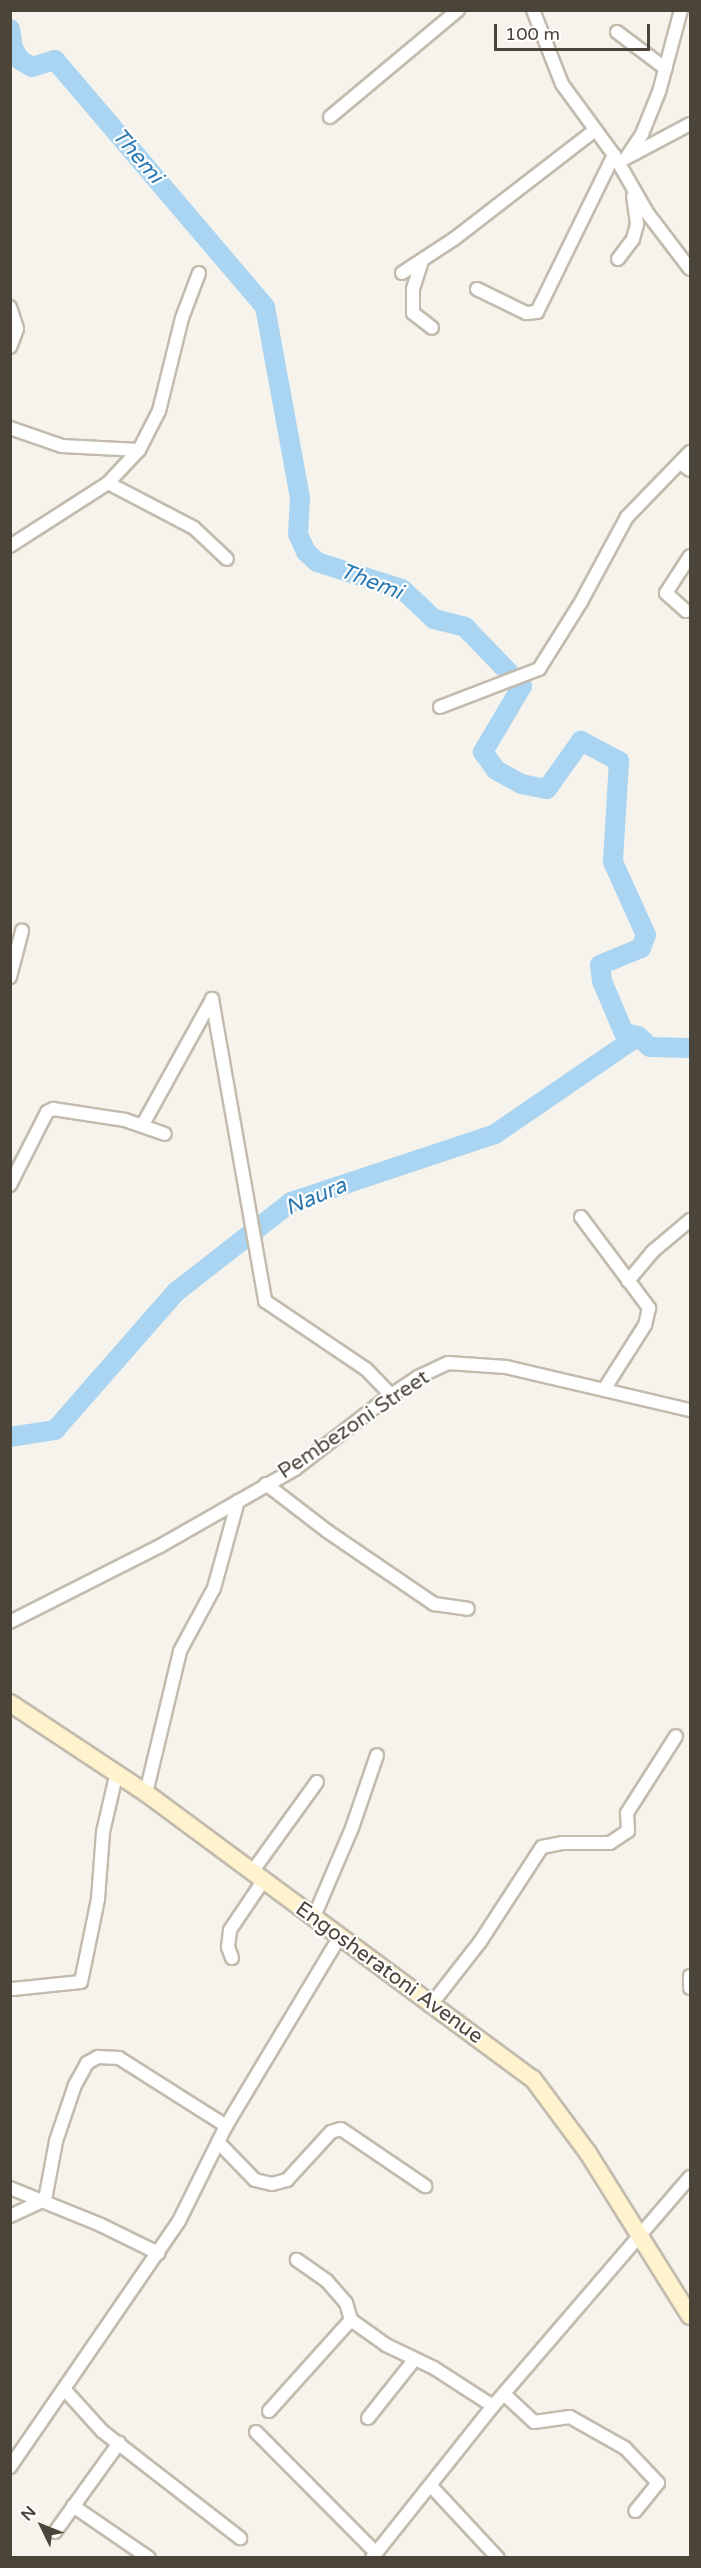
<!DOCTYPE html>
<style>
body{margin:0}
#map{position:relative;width:701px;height:2568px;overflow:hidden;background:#f6f3ec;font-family:"Varela Round",sans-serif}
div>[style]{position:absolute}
.river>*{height:20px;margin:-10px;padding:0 10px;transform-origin:10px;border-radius:10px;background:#a9d4f2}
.roads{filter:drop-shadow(2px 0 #c2bbae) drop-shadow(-2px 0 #c2bbae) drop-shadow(0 2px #c2bbae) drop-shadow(0 -2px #c2bbae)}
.street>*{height:12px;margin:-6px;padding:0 6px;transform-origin:6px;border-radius:6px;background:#fff}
.secondary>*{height:16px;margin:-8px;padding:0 8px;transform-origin:8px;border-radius:8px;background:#fff3cd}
span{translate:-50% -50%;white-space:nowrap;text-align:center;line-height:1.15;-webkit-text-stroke:4.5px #fff;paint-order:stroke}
.street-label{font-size:21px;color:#4b4439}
.water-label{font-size:22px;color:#2e7ab2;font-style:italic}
.frame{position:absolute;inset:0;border:12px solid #4b4439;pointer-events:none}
.north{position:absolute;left:12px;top:2496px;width:60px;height:60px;-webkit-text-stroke:4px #fff;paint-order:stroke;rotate:313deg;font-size:16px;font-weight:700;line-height:24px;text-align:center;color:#4b4439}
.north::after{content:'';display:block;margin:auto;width:21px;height:27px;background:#4b4439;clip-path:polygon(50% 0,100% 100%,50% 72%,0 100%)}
.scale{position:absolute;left:494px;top:24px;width:156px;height:27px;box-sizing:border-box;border:3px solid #4b4439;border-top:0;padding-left:8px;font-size:18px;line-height:21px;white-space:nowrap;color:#4b4439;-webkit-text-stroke:4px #fff;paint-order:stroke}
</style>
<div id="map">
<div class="river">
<div style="left:10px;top:29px;width:19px;rotate:81deg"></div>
<div style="left:13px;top:48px;width:14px;rotate:60deg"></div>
<div style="left:20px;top:60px;width:14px;rotate:30deg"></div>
<div style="left:32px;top:67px;width:24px;rotate:-17deg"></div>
<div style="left:55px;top:60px;width:324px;rotate:49.6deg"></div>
<div style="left:265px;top:307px;width:193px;rotate:79.6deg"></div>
<div style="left:300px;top:497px;width:37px;rotate:93deg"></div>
<div style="left:298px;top:534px;width:20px;rotate:66deg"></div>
<div style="left:306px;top:552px;width:15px;rotate:42deg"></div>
<div style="left:317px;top:562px;width:89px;rotate:17.6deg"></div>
<div style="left:402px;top:589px;width:44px;rotate:43.2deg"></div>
<div style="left:434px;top:619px;width:32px;rotate:14deg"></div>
<div style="left:465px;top:627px;width:82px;rotate:46deg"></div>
<div style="left:522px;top:686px;width:77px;rotate:120.6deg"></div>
<div style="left:483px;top:752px;width:22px;rotate:54deg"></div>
<div style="left:496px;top:770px;width:29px;rotate:29deg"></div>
<div style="left:521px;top:784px;width:26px;rotate:11deg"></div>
<div style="left:547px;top:789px;width:59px;rotate:-54.7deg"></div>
<div style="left:581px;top:741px;width:43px;rotate:27.8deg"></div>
<div style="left:619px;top:761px;width:101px;rotate:93.4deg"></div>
<div style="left:613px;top:862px;width:80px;rotate:65.7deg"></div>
<div style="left:646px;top:935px;width:14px;rotate:111deg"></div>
<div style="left:641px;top:948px;width:44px;rotate:157.5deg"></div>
<div style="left:600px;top:965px;width:16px;rotate:83deg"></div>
<div style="left:602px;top:981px;width:56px;rotate:67.1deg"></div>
<div style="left:624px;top:1033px;width:14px;rotate:12deg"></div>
<div style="left:638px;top:1036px;width:16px;rotate:43deg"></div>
<div style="left:650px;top:1047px;width:40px;rotate:1.4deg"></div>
<div style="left:10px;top:1437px;width:46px;rotate:-8.8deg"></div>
<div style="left:55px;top:1430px;width:184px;rotate:-48.8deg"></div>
<div style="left:176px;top:1292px;width:146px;rotate:-38deg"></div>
<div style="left:291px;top:1202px;width:215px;rotate:-18.4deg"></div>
<div style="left:495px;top:1134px;width:173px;rotate:-34.4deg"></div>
</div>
<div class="roads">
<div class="street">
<div style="left:533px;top:10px;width:79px;rotate:68.6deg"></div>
<div style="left:562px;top:84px;width:88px;rotate:53.8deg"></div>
<div style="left:614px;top:155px;width:68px;rotate:60deg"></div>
<div style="left:648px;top:214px;width:69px;rotate:52.6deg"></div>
<div style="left:617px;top:32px;width:61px;rotate:37.1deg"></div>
<div style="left:330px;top:117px;width:167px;rotate:-39.9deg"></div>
<div style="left:628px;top:157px;width:70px;rotate:-28deg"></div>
<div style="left:626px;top:158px;width:29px;rotate:-56deg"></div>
<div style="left:642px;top:134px;width:45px;rotate:-68deg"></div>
<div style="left:659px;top:92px;width:85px;rotate:-75deg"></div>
<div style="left:618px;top:259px;width:25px;rotate:-53deg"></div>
<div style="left:633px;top:239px;width:16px;rotate:-75deg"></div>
<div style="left:637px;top:224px;width:28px;rotate:-98deg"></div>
<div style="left:422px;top:261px;width:29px;rotate:108deg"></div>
<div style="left:413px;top:289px;width:24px;rotate:90deg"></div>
<div style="left:413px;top:313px;width:24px;rotate:38deg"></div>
<div style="left:402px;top:273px;width:62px;rotate:-33.2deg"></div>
<div style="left:454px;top:239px;width:178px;rotate:-37.7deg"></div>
<div style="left:477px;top:289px;width:55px;rotate:26.1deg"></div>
<div style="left:526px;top:313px;width:11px;rotate:-5deg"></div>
<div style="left:537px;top:312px;width:175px;rotate:-63.9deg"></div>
<div style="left:10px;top:307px;width:23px;rotate:72deg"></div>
<div style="left:17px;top:329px;width:19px;rotate:111deg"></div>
<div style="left:10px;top:428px;width:55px;rotate:19.1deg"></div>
<div style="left:62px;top:446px;width:77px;rotate:3deg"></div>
<div style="left:680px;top:463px;width:12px;rotate:35deg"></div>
<div style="left:108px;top:483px;width:97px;rotate:27.6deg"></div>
<div style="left:194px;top:528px;width:45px;rotate:43.2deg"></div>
<div style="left:10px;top:546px;width:117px;rotate:-32.7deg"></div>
<div style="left:108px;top:483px;width:45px;rotate:-46.8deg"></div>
<div style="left:139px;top:450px;width:44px;rotate:-62.9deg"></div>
<div style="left:159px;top:411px;width:96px;rotate:-76.1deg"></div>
<div style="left:182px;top:318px;width:48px;rotate:-69.3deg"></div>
<div style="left:686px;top:611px;width:27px;rotate:-138deg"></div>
<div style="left:666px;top:593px;width:44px;rotate:-57deg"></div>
<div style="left:440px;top:707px;width:106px;rotate:-21deg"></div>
<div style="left:539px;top:669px;width:79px;rotate:-57.9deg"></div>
<div style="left:581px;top:602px;width:97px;rotate:-61.6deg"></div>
<div style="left:627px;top:517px;width:91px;rotate:-45.9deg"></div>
<div style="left:10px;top:977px;width:48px;rotate:-75.4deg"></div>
<div style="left:212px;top:999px;width:307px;rotate:80deg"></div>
<div style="left:265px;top:1301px;width:122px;rotate:34deg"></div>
<div style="left:366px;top:1369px;width:36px;rotate:46deg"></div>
<div style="left:142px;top:1126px;width:145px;rotate:-61.1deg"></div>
<div style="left:10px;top:1185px;width:82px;rotate:-63.1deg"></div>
<div style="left:47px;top:1112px;width:7px;rotate:-27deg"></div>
<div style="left:53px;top:1109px;width:73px;rotate:8.7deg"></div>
<div style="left:125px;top:1120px;width:42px;rotate:19.3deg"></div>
<div style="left:581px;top:1217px;width:114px;rotate:53.2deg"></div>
<div style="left:649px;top:1308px;width:17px;rotate:103deg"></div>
<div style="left:645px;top:1325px;width:75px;rotate:122.4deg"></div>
<div style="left:628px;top:1281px;width:38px;rotate:-50deg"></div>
<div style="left:652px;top:1252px;width:50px;rotate:-40.1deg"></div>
<div style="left:266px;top:1484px;width:77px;rotate:37.6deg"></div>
<div style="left:327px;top:1531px;width:130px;rotate:34.3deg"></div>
<div style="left:434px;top:1604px;width:34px;rotate:8deg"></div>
<div style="left:10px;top:1622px;width:168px;rotate:-26.9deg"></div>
<div style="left:160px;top:1546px;width:155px;rotate:-29.7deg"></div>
<div style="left:295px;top:1469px;width:116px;rotate:-37.7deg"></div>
<div style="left:387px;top:1398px;width:37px;rotate:-34deg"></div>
<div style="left:418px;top:1377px;width:33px;rotate:-25deg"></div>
<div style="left:448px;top:1363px;width:58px;rotate:3.9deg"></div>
<div style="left:506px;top:1367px;width:189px;rotate:13.2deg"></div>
<div style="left:146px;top:1793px;width:146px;rotate:-76.5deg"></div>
<div style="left:180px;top:1651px;width:72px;rotate:-61.6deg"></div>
<div style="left:214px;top:1588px;width:90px;rotate:-74.6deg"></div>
<div style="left:252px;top:1872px;width:111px;rotate:-54.2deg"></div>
<div style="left:313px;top:1919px;width:99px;rotate:-66.8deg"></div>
<div style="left:352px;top:1828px;width:77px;rotate:-71.1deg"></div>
<div style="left:232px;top:1958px;width:12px;rotate:-110deg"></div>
<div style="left:228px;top:1947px;width:17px;rotate:-83deg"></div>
<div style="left:230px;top:1930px;width:59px;rotate:-56deg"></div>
<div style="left:690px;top:1976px;width:12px;rotate:90deg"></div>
<div style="left:13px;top:1989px;width:68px;rotate:-5.9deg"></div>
<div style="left:81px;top:1982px;width:85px;rotate:-78.4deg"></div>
<div style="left:98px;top:1899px;width:67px;rotate:-85.7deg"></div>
<div style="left:103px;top:1832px;width:62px;rotate:-76.9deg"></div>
<div style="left:430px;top:2006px;width:81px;rotate:-52deg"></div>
<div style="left:480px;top:1942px;width:113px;rotate:-56.9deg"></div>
<div style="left:542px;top:1847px;width:20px;rotate:-11deg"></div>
<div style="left:562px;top:1843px;width:48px"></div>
<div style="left:610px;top:1843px;width:22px;rotate:-34deg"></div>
<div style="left:628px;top:1831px;width:18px;rotate:-93deg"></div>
<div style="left:627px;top:1813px;width:91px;rotate:-57.5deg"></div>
<div style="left:218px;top:2142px;width:53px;rotate:45.8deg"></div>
<div style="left:255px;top:2180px;width:17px;rotate:13deg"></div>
<div style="left:272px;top:2184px;width:16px;rotate:-15deg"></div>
<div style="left:287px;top:2180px;width:65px;rotate:-47.5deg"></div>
<div style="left:331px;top:2132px;width:10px;rotate:-17deg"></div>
<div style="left:341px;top:2129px;width:102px;rotate:34.2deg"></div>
<div style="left:10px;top:2188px;width:98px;rotate:22.1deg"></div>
<div style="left:101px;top:2225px;width:64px;rotate:26.2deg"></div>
<div style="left:10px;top:2216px;width:38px;rotate:-25deg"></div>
<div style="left:45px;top:2200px;width:60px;rotate:-79.4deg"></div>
<div style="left:56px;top:2141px;width:59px;rotate:-71.3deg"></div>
<div style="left:75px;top:2085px;width:25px;rotate:-61deg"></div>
<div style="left:87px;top:2063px;width:13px;rotate:-29deg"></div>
<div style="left:98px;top:2057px;width:21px;rotate:3deg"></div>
<div style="left:119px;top:2058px;width:127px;rotate:32.4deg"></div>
<div style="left:351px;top:2320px;width:43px;rotate:35.5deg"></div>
<div style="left:386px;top:2345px;width:53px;rotate:25.6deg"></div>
<div style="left:434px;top:2368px;width:70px;rotate:32.8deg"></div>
<div style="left:65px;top:2390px;width:55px;rotate:47.9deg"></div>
<div style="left:102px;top:2431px;width:175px;rotate:37.8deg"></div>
<div style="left:504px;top:2394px;width:41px;rotate:43deg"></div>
<div style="left:534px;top:2422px;width:36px;rotate:-8deg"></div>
<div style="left:570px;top:2417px;width:63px;rotate:29.4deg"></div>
<div style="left:625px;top:2448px;width:48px;rotate:46.7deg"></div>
<div style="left:658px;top:2483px;width:36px;rotate:129deg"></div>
<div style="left:269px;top:2411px;width:122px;rotate:-48deg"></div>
<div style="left:351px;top:2320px;width:18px;rotate:-106deg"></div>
<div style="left:346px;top:2303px;width:29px;rotate:-131deg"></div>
<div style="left:327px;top:2281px;width:37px;rotate:-145deg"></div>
<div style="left:368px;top:2418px;width:75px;rotate:-51.5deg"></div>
<div style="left:256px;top:2432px;width:170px;rotate:45.2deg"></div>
<div style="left:10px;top:2467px;width:298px;rotate:-55.5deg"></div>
<div style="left:179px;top:2221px;width:106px;rotate:-63.7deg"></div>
<div style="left:226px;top:2126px;width:219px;rotate:-59deg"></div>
<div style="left:431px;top:2486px;width:98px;rotate:47.1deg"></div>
<div style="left:73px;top:2506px;width:92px;rotate:34.4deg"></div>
<div style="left:55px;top:2532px;width:110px;rotate:-54.3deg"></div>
<div style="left:372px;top:2558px;width:194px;rotate:-51.5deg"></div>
<div style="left:493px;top:2406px;width:302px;rotate:-49.3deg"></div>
</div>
<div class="secondary">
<div style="left:10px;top:1703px;width:163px;rotate:33.5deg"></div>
<div style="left:146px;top:1793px;width:481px;rotate:36.5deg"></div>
<div style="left:533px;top:2079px;width:92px;rotate:53.4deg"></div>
<div style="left:588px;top:2153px;width:192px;rotate:58deg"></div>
</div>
</div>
<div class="street-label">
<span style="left:354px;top:1425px;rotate:-34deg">Pembezoni Street</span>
<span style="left:389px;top:1973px;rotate:36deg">Engosheratoni Avenue</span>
</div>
<div class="water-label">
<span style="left:137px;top:156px;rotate:49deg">Themi</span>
<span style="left:371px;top:582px;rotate:21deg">Themi</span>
<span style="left:316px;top:1197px;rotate:-23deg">Naura</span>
</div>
<div class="frame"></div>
<div class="north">N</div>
<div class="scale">100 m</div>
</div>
